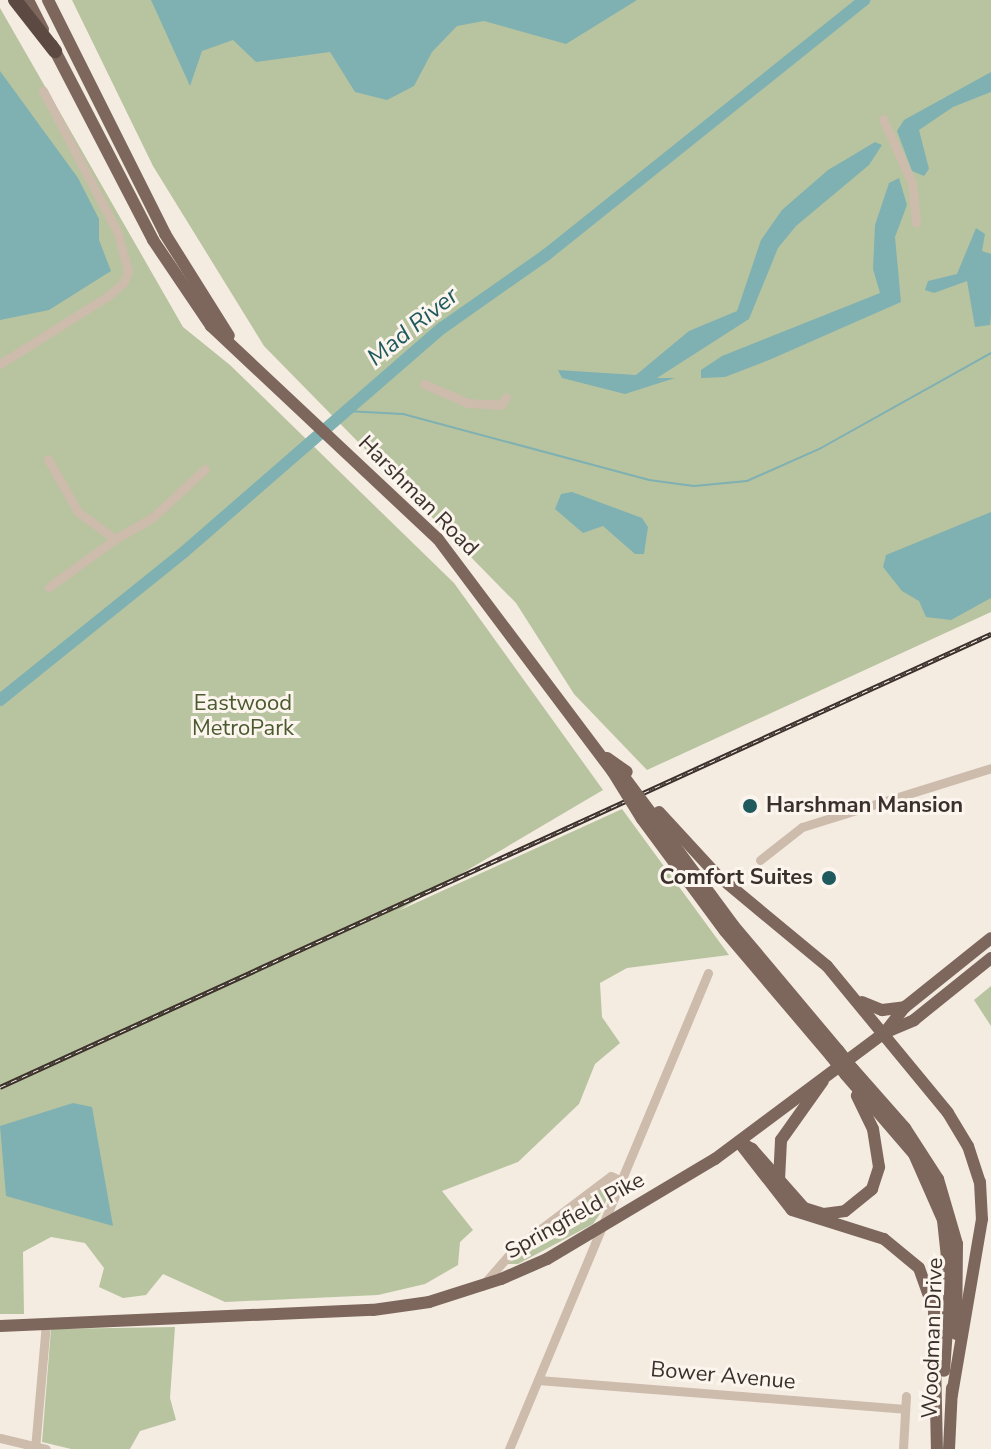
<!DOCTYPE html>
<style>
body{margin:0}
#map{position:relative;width:991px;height:1449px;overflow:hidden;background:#f4ebe1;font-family:"Nunito Sans",sans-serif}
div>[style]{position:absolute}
.green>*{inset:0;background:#b8c4a0}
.water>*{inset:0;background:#7fb0b2}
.stream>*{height:2px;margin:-1px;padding:0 1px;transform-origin:1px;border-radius:1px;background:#7fb0b2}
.river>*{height:12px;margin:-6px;padding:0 6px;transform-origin:6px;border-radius:6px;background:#7fb0b2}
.minor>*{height:9px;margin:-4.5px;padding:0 4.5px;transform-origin:4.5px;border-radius:4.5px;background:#cdbbac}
.major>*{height:12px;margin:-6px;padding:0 6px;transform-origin:6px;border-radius:6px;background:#7d675c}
.highway>*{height:14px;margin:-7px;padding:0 7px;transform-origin:7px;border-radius:7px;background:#5c4a42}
.rail>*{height:5px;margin-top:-2.5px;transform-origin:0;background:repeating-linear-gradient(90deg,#fbf5ee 0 6px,#3b302b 0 12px);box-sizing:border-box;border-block:2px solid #3b302b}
.major-bridge>*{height:12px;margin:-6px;padding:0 6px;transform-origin:6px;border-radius:6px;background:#7d675c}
.dots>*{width:22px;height:22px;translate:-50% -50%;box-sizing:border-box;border:4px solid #fbf5ee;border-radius:50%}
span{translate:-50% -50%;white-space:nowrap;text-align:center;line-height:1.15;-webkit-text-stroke:6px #fbf5ee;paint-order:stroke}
.street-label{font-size:22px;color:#3b302b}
.park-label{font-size:22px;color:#4a5a2e}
.poi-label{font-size:22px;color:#3b302b;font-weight:700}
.left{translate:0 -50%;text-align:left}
.right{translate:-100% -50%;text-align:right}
.water-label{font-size:24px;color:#1f5a5e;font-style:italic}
</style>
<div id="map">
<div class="green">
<div style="clip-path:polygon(72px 0,991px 0,991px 612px,647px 770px,574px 694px,516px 603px,264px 346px,153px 166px)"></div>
<div style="clip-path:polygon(0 8px,183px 327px,230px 365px,454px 583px,603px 790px,398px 911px,622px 809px,729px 955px,627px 968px,600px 983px,602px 1017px,620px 1043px,595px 1064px,579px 1104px,518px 1162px,442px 1191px,473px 1230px,460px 1242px,458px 1265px,425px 1284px,378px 1295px,225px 1302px,163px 1274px,146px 1295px,123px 1298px,99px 1287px,104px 1268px,85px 1243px,51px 1237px,23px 1252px,24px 1314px,0 1314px)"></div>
<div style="clip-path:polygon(991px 986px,991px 1026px,974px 1000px)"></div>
<div style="clip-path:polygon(604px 1186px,609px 1189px,604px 1208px,593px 1224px,518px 1264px,507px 1264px)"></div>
<div style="clip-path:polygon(175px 1327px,170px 1398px,176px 1420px,140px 1431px,130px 1449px,71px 1449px,42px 1442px,51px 1329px)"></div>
</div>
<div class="water">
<div style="clip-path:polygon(151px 0,637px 0,566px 44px,484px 21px,457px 26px,432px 52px,414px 86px,387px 100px,355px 92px,330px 52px,256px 62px,233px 40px,202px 51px,190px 86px)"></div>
<div style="clip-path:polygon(0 71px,78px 178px,99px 219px,99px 240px,111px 271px,49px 310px,0 320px)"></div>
<div style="clip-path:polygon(991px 72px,991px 92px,953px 107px,919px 130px,929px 169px,924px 176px,912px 171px,897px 131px,904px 120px)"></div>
<div style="clip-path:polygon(875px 142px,882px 145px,869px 165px,796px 226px,778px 248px,749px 319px,657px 378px,675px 378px,625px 394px,562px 378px,558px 370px,636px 375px,689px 331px,737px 311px,761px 240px,782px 210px,828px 170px)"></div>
<div style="clip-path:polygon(899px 178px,907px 205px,895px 237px,901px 302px,769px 360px,725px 377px,701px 378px,701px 370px,722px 356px,880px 293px,873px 269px,875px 225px,889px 183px)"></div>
<div style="clip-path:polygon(976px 228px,985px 234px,982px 251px,991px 254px,991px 314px,990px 325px,975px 327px,967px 281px,934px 293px,925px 290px,928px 281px,957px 274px)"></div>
<div style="clip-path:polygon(572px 492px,642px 518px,648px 527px,644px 554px,635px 554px,603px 526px,583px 533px,555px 509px,561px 494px)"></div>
<div style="clip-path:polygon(991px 512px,991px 598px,951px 620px,926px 617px,919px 601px,902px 591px,883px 567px,886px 555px)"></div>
<div style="clip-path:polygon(73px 1103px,92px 1107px,113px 1226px,6px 1196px,0 1126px)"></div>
</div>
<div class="stream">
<div style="left:346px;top:411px;width:57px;rotate:3deg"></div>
<div style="left:403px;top:414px;width:255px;rotate:15deg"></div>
<div style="left:649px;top:480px;width:45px;rotate:7.6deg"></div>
<div style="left:694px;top:486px;width:53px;rotate:-5.4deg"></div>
<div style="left:747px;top:481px;width:81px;rotate:-24deg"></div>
<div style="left:821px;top:448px;width:195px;rotate:-29.2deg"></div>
</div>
<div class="river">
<div style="left:0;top:700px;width:236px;rotate:-38.8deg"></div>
<div style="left:184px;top:552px;width:342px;rotate:-41deg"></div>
<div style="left:442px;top:328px;width:127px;rotate:-35.1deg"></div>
<div style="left:546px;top:255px;width:408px;rotate:-38.7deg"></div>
</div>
<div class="minor">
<div style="left:883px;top:119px;width:70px;rotate:65.6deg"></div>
<div style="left:912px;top:183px;width:40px;rotate:84.3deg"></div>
<div style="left:0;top:364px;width:128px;rotate:-32.2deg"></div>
<div style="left:108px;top:296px;width:21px;rotate:-41deg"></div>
<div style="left:124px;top:282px;width:12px;rotate:-70deg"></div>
<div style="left:128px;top:271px;width:39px;rotate:-105deg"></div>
<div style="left:118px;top:233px;width:161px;rotate:-117.8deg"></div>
<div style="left:424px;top:384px;width:48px;rotate:23.4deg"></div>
<div style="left:468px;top:403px;width:33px;rotate:3deg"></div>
<div style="left:501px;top:405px;width:9px;rotate:-58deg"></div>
<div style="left:48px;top:459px;width:61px;rotate:60.5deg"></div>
<div style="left:78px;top:512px;width:46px;rotate:36.1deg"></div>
<div style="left:115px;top:539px;width:43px;rotate:-29.6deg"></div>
<div style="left:152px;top:518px;width:72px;rotate:-42.8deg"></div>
<div style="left:49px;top:587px;width:82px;rotate:-36deg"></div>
<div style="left:760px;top:860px;width:53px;rotate:-38.2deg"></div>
<div style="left:802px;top:827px;width:198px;rotate:-17.3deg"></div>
<div style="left:482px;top:1286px;width:49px;rotate:-49.1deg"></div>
<div style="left:514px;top:1249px;width:121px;rotate:-37deg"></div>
<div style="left:611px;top:1176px;width:10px;rotate:24deg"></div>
<div style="left:538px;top:1380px;width:368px;rotate:4.5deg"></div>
<div style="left:0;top:1438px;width:47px;rotate:13.4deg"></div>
<div style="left:35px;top:1449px;width:125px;rotate:-85deg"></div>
<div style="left:509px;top:1449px;width:516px;rotate:-67.31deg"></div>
<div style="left:903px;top:1449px;width:53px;rotate:-86.8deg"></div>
</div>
<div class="major">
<div style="left:28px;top:0;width:33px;rotate:63deg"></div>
<div style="left:48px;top:0;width:262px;rotate:63.4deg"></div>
<div style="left:165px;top:234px;width:120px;rotate:57.9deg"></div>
<div style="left:52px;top:45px;width:220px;rotate:62.6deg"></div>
<div style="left:153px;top:240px;width:104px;rotate:56deg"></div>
<div style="left:211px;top:326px;width:311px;rotate:43.2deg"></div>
<div style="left:438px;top:539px;width:291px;rotate:53.1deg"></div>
<div style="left:607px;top:758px;width:24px;rotate:35deg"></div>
<div style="left:659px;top:812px;width:84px;rotate:47.4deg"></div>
<div style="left:716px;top:874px;width:144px;rotate:39.7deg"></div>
<div style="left:827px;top:966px;width:190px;rotate:50.5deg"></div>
<div style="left:948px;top:1113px;width:39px;rotate:59deg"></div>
<div style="left:968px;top:1146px;width:38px;rotate:72deg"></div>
<div style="left:980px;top:1182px;width:37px;rotate:87deg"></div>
<div style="left:982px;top:1219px;width:179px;rotate:99.7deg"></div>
<div style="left:652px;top:815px;width:137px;rotate:53.6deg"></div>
<div style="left:733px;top:925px;width:163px;rotate:50deg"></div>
<div style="left:642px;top:819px;width:139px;rotate:53.5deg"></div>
<div style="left:725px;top:931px;width:164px;rotate:49.7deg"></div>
<div style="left:862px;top:1002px;width:22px;rotate:22deg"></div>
<div style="left:882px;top:1010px;width:23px;rotate:-7deg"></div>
<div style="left:886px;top:1031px;width:31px;rotate:-52deg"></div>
<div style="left:905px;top:1007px;width:110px;rotate:-38.7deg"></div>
<div style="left:853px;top:1069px;width:79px;rotate:48.6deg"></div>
<div style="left:905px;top:1128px;width:61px;rotate:57.1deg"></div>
<div style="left:938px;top:1179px;width:68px;rotate:73.7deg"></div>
<div style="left:957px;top:1244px;width:90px;rotate:90.6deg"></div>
<div style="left:846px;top:1075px;width:104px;rotate:49.3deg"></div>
<div style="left:914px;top:1154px;width:72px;rotate:66.3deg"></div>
<div style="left:943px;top:1220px;width:66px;rotate:83.9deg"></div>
<div style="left:950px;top:1286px;width:85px;rotate:94deg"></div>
<div style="left:739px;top:1142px;width:86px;rotate:52.1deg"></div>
<div style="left:792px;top:1210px;width:96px;rotate:17.5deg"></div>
<div style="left:884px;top:1239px;width:45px;rotate:39.6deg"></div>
<div style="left:919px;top:1268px;width:45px;rotate:70.3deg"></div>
<div style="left:934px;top:1310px;width:139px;rotate:88.8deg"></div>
<div style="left:739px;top:1142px;width:15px;rotate:28deg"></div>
<div style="left:752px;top:1149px;width:79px;rotate:48.6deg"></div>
<div style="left:804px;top:1208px;width:21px;rotate:17deg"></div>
<div style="left:824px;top:1214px;width:21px;rotate:-8deg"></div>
<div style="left:845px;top:1211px;width:35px;rotate:-39deg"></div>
<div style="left:872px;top:1189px;width:23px;rotate:-72deg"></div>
<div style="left:879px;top:1167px;width:38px;rotate:-99deg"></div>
<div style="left:873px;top:1129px;width:37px;rotate:-116deg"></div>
<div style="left:779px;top:1180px;width:40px;rotate:-87.1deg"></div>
<div style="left:781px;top:1140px;width:72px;rotate:-54.6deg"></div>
<div style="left:0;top:1326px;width:373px;rotate:-2.5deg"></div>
<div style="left:373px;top:1310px;width:57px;rotate:-8.1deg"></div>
<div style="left:429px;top:1302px;width:76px;rotate:-17.7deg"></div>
<div style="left:501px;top:1279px;width:50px;rotate:-23.5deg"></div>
<div style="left:547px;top:1259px;width:196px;rotate:-30.8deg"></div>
<div style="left:715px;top:1159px;width:211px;rotate:-36.7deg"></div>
<div style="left:884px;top:1033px;width:33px;rotate:-23deg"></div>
<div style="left:914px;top:1020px;width:99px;rotate:-38.8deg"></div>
<div style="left:949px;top:1449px;width:61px;rotate:-87.2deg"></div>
</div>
<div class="highway">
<div style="left:15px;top:0;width:65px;rotate:51.9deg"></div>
</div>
<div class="rail">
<div style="left:0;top:1087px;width:1090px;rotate:-24.57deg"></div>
</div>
<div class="major-bridge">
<div style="left:613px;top:772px;width:13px;rotate:27deg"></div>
<div style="left:625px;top:778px;width:44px;rotate:53.4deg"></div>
<div style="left:613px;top:772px;width:55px;rotate:58.3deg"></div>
<div style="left:838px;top:1050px;width:24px;rotate:52deg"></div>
<div style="left:831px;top:1056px;width:24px;rotate:52deg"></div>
</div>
<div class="dots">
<div style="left:750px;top:806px;background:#1f5a5e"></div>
<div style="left:829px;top:878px;background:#1f5a5e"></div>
</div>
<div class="street-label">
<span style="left:418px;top:496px;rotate:45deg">Harshman Road</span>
<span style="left:575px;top:1216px;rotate:-29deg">Springfield Pike</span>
<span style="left:933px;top:1338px;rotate:-88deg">Woodman Drive</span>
<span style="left:723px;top:1376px;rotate:5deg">Bower Avenue</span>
</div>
<div class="park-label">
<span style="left:243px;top:716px">Eastwood<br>MetroPark</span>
</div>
<div class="poi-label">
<span class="left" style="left:766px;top:806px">Harshman Mansion</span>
<span class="right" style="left:813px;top:878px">Comfort Suites</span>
</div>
<div class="water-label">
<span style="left:413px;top:327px;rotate:-39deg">Mad River</span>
</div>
</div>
